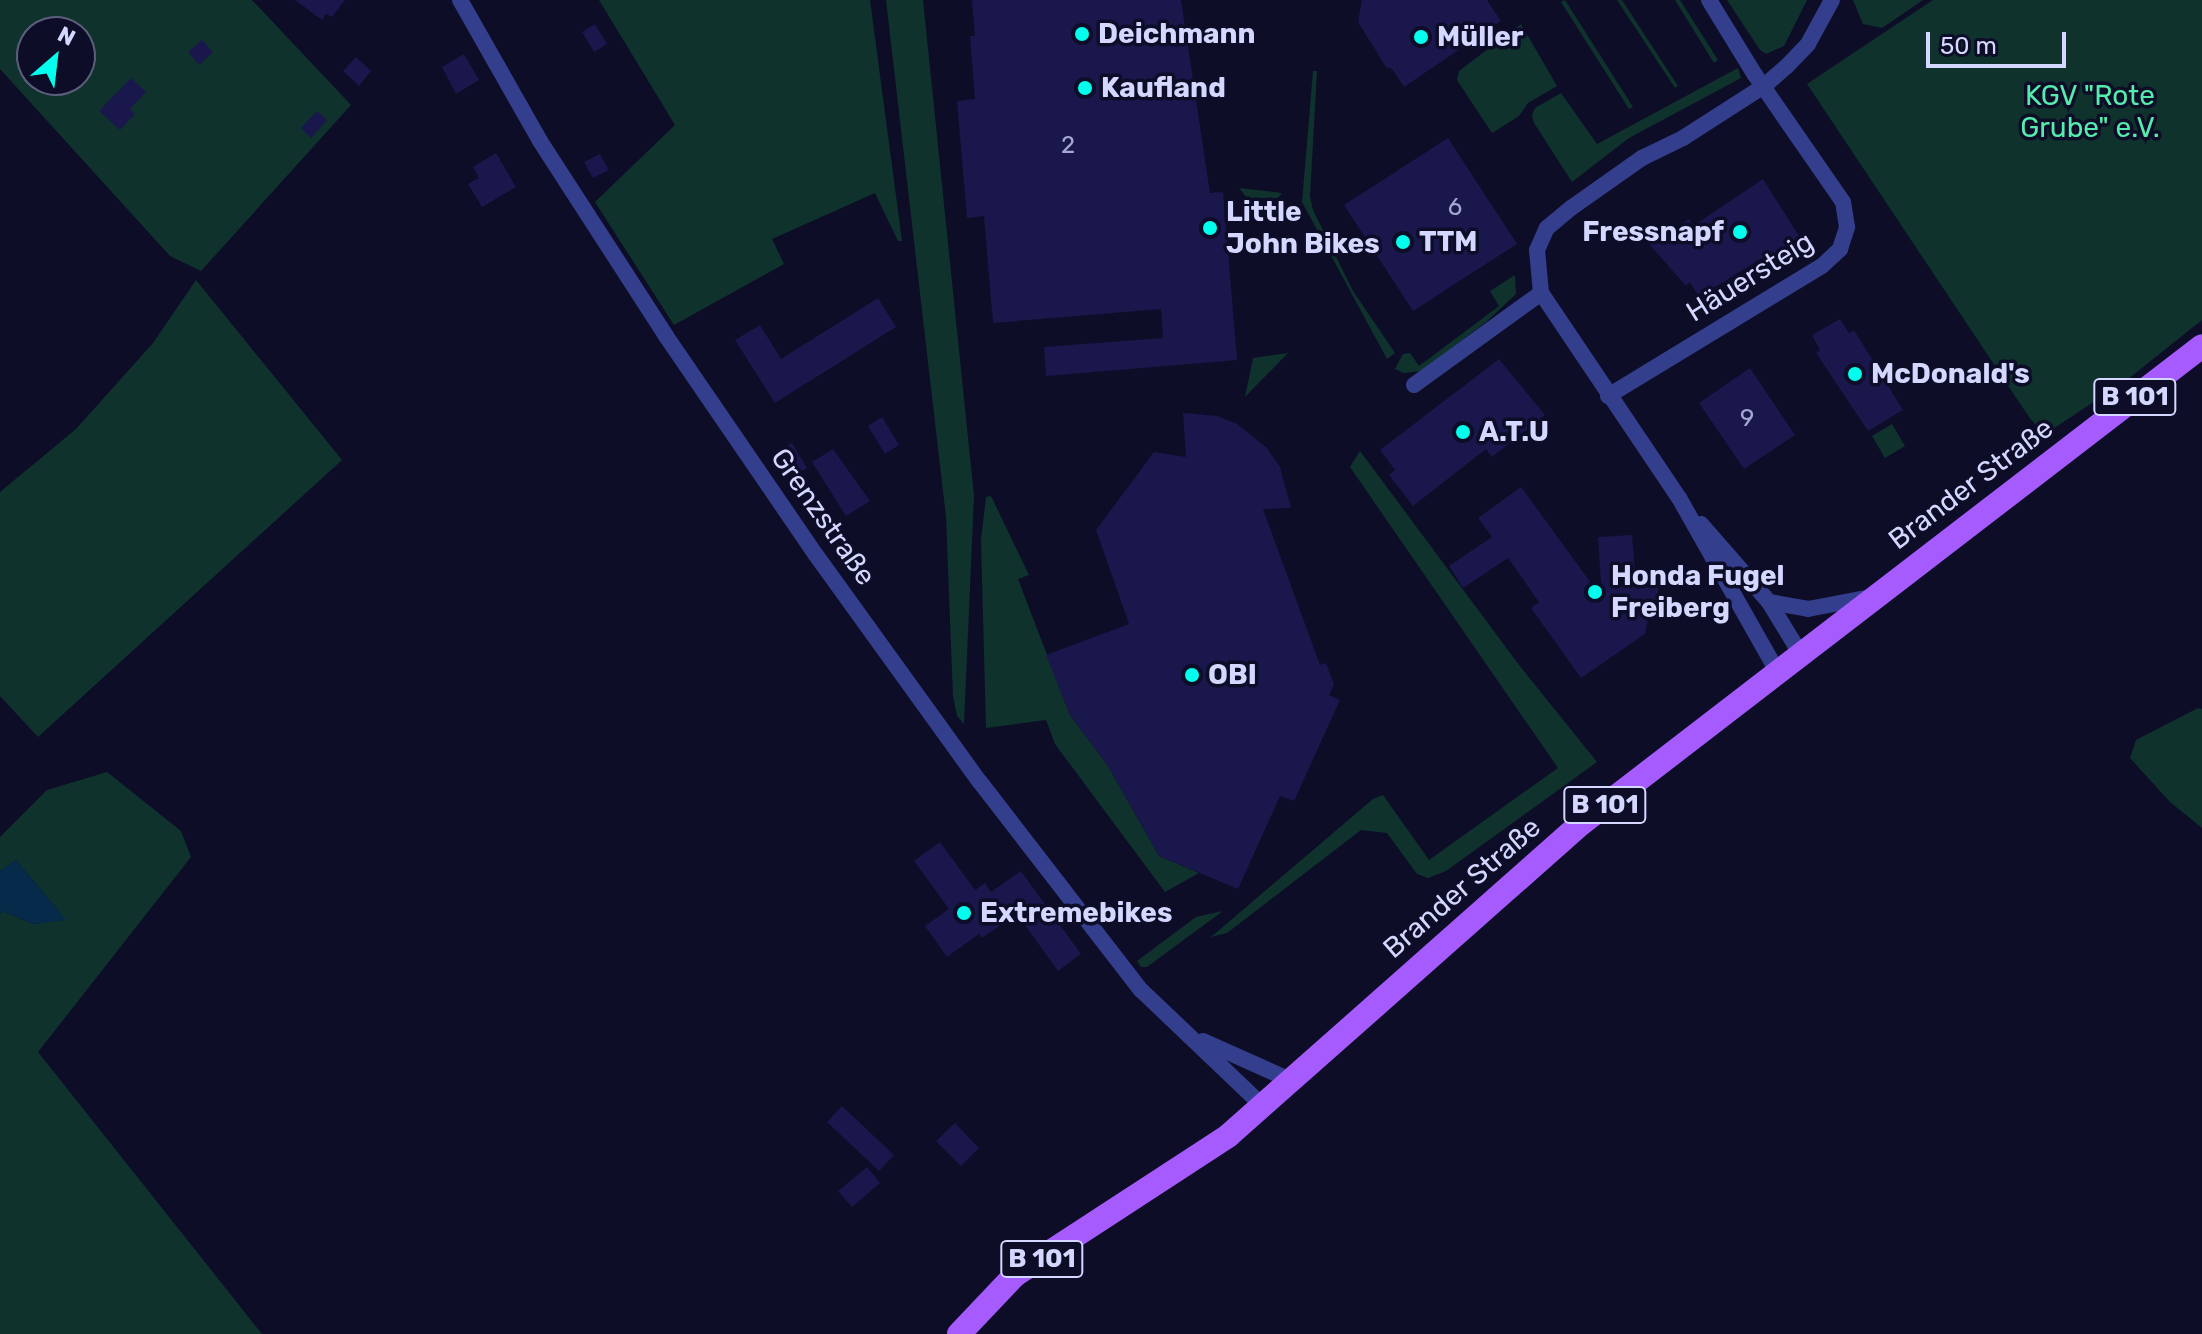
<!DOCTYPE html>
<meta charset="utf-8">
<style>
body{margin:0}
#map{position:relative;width:2202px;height:1334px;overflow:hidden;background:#0d0d28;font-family:Rubik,sans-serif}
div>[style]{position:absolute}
.green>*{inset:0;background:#0f332c}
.water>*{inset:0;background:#052a4a}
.building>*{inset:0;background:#19174b}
.street>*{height:16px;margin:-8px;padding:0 8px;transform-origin:8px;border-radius:8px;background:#333f8c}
.primary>*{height:24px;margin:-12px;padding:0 12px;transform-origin:12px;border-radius:12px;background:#a65bff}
.dots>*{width:22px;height:22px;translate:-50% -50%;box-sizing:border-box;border:4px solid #0d0d28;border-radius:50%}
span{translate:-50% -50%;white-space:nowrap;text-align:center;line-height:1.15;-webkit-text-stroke:7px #0d0d28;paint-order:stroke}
.number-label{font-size:24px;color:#a5a7d2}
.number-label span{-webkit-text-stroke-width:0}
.shield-label span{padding:2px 6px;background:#0d0d28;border:2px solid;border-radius:6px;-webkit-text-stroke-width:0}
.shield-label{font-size:26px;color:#d4d7ff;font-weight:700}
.poi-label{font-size:28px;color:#d4d7ff;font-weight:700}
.left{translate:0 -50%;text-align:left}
.right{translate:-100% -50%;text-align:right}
.park-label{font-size:28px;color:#53ecac}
.street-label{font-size:28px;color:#d4d7ff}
.north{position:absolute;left:16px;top:16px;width:80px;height:80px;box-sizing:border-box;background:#0d0d28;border:2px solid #5d5e7e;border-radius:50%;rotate:28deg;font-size:22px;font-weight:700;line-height:32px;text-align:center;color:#d4d7ff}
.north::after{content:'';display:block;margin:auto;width:28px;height:36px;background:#00ffed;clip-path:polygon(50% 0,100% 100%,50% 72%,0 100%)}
.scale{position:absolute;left:1926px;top:32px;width:140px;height:36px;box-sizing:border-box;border:4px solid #d4d7ff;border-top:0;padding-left:10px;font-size:24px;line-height:28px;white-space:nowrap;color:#d4d7ff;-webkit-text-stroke:6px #0d0d28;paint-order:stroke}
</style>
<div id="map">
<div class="green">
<div style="clip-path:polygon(evenodd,0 0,252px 0,351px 105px,201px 271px,170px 256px,0 69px,0 0,32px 32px,80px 32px,80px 80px,32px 80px,32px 32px)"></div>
<div style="clip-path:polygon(599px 0,870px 0,902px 241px,898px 241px,875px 193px,772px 239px,784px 264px,674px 325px,595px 202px,675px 125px)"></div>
<div style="clip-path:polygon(886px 0,923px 0,974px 496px,964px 724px,957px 716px,953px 696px,946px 517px)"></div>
<div style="clip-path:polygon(1565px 0,1633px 107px,1629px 109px,1561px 2px)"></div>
<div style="clip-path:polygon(1617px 0,1622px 0,1678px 86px,1675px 88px)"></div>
<div style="clip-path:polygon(1675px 0,1680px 0,1718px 60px,1714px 63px)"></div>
<div style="clip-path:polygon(1727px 0,1807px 0,1784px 46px,1766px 54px,1760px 50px)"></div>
<div style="clip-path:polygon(1853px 0,1923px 0,1882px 28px,1863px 24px)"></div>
<div style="clip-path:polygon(1933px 0,2202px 0,2202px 320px,2128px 379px,2044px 435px,2029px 417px,1807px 84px)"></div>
<div style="clip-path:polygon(1521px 24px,1557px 86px,1528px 103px,1519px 116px,1492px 133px,1457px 80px,1459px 71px)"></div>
<div style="clip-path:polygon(1738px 68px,1741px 78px,1629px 138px,1572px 182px,1534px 123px,1532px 115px,1535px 108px,1561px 93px,1597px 144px)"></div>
<div style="clip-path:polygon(1313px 71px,1317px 71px,1310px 196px,1313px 210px,1353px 291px,1395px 353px,1387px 359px,1302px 202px)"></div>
<div style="clip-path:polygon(1239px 188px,1282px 193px,1278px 198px,1247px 198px)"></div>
<div style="clip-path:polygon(1515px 275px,1516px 294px,1486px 322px,1421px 371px,1404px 373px,1395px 369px,1403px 354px,1410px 353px,1419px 366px,1499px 306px,1490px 291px)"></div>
<div style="clip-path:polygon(196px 280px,342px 460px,38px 737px,0 696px,0 492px,76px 429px,153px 343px)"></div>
<div style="clip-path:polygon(1288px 353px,1245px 397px,1253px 358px)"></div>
<div style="clip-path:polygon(1892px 424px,1905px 446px,1885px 458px,1872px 436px)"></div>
<div style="clip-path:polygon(1360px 451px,1519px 665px,1597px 762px,1446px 871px,1428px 878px,1417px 874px,1387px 833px,1361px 830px,1227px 933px,1211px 937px,1373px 799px,1383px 795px,1429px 860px,1558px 768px,1350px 467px)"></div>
<div style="clip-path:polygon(991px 496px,1029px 575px,1018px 579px,1070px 715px,1108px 766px,1159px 856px,1199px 873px,1165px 892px,1055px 744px,1046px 720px,986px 728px,981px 540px,986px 497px)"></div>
<div style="clip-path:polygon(2198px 708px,2202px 709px,2202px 828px,2170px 802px,2130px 758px,2136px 740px)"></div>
<div style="clip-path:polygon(107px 772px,181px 831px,191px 857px,38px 1052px,262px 1334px,0 1334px,0 914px,2px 911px,34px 924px,65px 919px,16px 860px,0 871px,0 837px,47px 790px)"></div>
<div style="clip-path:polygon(1223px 911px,1147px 967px,1141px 967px,1137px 961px,1196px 917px)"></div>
</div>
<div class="water">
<div style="clip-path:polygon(16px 860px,66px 920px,34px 924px,2px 911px,0 914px,0 871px)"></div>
</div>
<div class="building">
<div style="clip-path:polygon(295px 0,345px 0,332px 17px,326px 14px,322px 20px)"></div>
<div style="clip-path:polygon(972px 0,1181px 0,1210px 193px,1223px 192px,1237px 360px,1046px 376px,1044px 347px,1163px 338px,1161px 309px,993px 323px,984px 216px,967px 218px,957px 101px,975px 99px,970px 36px,975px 36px)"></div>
<div style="clip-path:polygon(1362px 0,1487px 0,1501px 21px,1404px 87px,1392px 69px,1386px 67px,1358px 22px)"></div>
<div style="clip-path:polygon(595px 24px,607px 44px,594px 52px,582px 32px)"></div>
<div style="clip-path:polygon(202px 40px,213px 52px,199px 65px,188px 52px)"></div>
<div style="clip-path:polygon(464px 54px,479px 80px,456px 94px,442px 67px)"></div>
<div style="clip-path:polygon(356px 57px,371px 71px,359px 86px,343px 71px)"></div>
<div style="clip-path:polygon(131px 78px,146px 92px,130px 109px,135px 114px,120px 130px,99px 111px)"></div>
<div style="clip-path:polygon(317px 111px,327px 120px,311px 138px,301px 128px)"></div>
<div style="clip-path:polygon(1448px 138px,1517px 244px,1413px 311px,1344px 205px)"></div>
<div style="clip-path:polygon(496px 153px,516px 187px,482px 207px,468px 184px,479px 178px,473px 167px)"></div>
<div style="clip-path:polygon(600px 154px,609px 170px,593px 178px,584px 162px)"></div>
<div style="clip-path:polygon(1763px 179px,1801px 239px,1772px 256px,1770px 253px,1699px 297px,1690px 282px,1686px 286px,1649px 244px,1689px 219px,1693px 226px)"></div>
<div style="clip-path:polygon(878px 298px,896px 327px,775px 403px,735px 340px,760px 325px,781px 359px)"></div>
<div style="clip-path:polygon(1840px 319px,1849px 333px,1854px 330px,1903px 410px,1868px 431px,1816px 353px,1820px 350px,1812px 335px)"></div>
<div style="clip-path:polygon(1499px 359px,1545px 415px,1492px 457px,1486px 449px,1413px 506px,1389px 475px,1395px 470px,1380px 450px)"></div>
<div style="clip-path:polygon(1750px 368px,1795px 435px,1744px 469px,1699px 403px)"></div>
<div style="clip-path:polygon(1183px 413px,1217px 416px,1237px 424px,1267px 448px,1280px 467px,1291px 508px,1263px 509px,1320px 665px,1326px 663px,1334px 685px,1329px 695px,1340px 700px,1294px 801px,1280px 796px,1238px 889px,1159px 856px,1108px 766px,1070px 715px,1046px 655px,1129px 624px,1096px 530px,1154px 452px,1186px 457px)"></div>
<div style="clip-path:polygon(882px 417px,899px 445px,885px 454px,868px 426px)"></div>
<div style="clip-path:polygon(792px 443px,807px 468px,794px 476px,779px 451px)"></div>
<div style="clip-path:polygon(833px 449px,870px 501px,846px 516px,812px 462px)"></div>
<div style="clip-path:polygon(1521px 487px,1602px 598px,1598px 537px,1632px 535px,1635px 575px,1660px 580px,1654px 613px,1649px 613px,1645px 634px,1581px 678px,1531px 608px,1539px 602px,1508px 558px,1463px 588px,1449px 566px,1492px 537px,1478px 518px)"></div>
<div style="clip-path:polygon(940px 842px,975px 890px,985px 883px,991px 892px,1021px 871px,1081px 954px,1058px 971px,1017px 914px,982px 938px,979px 934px,947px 957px,925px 926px,949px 909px,914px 861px)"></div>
<div style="clip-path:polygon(842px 1106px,894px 1155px,879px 1171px,827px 1122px)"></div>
<div style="clip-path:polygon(955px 1123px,979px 1148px,961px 1166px,936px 1141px)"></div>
<div style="clip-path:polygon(867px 1167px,880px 1183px,852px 1207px,838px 1191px)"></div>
</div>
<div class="street">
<div style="left:460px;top:0;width:162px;rotate:60.4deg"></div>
<div style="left:540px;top:141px;width:232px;rotate:57.1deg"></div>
<div style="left:666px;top:336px;width:265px;rotate:55.6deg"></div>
<div style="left:816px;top:555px;width:280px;rotate:54.2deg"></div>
<div style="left:980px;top:782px;width:263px;rotate:52.3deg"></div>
<div style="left:1141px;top:990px;width:168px;rotate:43.6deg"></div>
<div style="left:1414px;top:385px;width:157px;rotate:-35.9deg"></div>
<div style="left:1608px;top:396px;width:250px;rotate:-31.3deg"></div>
<div style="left:1822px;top:266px;width:25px;rotate:-43deg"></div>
<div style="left:1840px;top:249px;width:23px;rotate:-72deg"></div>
<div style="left:1847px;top:227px;width:25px;rotate:-99deg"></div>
<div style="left:1843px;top:202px;width:155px;rotate:-124.7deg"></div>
<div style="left:1755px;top:75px;width:88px;rotate:-121.5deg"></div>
<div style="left:1701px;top:524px;width:103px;rotate:48.9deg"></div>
<div style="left:1769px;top:602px;width:60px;rotate:58.7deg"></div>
<div style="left:1769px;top:602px;width:40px;rotate:10deg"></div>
<div style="left:1808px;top:609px;width:64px;rotate:-10.8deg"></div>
<div style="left:1777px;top:671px;width:199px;rotate:-119.5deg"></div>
<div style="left:1679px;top:498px;width:247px;rotate:-123.9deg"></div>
<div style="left:1541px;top:293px;width:43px;rotate:-95.3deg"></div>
<div style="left:1537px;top:250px;width:24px;rotate:-66deg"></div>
<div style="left:1547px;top:228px;width:31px;rotate:-40deg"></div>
<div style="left:1571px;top:208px;width:87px;rotate:-35.2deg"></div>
<div style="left:1642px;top:158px;width:46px;rotate:-26deg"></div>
<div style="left:1683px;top:138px;width:96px;rotate:-32.7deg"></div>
<div style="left:1764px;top:86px;width:30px;rotate:-41deg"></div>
<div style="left:1787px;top:66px;width:30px;rotate:-46deg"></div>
<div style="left:1808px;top:44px;width:50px;rotate:-61.4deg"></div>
<div style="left:1203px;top:1041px;width:95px;rotate:24.1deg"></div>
</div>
<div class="primary">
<div style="left:959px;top:1334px;width:81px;rotate:-46.5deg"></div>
<div style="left:1015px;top:1275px;width:254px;rotate:-33.1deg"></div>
<div style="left:1228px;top:1136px;width:473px;rotate:-41.5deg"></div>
<div style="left:1582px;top:823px;width:782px;rotate:-37.57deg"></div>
</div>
<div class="dots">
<div style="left:1082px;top:34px;background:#00ffed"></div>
<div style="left:1421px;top:37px;background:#00ffed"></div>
<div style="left:1085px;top:88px;background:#00ffed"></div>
<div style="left:1210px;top:228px;background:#00ffed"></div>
<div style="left:1740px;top:232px;background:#00ffed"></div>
<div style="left:1403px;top:242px;background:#00ffed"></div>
<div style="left:1855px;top:374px;background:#00ffed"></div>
<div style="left:1463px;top:432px;background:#00ffed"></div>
<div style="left:1595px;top:592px;background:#00ffed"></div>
<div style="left:1192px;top:675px;background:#00ffed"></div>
<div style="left:964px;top:913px;background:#00ffed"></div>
</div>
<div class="number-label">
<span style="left:1068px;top:146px">2</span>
<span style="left:1455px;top:208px">6</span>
<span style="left:1747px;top:419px">9</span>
</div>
<div class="shield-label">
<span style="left:2135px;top:397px">B 101</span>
<span style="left:1605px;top:805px">B 101</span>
<span style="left:1042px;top:1259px">B 101</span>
</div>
<div class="poi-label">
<span class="left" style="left:1098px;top:34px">Deichmann</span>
<span class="left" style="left:1437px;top:37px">Müller</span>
<span class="left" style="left:1101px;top:88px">Kaufland</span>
<span class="left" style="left:1226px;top:228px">Little<br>John Bikes</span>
<span class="right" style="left:1724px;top:232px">Fressnapf</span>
<span class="left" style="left:1419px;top:242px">TTM</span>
<span class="left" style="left:1871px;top:374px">McDonald's</span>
<span class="left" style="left:1479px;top:432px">A.T.U</span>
<span class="left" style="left:1611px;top:592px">Honda Fugel<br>Freiberg</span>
<span class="left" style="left:1208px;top:675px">OBI</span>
<span class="left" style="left:980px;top:913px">Extremebikes</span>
</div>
<div class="park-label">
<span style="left:2090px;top:112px">KGV "Rote<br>Grube" e.V.</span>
</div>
<div class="street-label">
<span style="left:1750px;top:277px;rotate:-32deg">Häuersteig</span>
<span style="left:1971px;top:484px;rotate:-37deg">Brander Straße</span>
<span style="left:823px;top:517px;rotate:55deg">Grenzstraße</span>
<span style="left:1462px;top:888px;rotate:-41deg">Brander Straße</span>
</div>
<div class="north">N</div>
<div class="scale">50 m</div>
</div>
